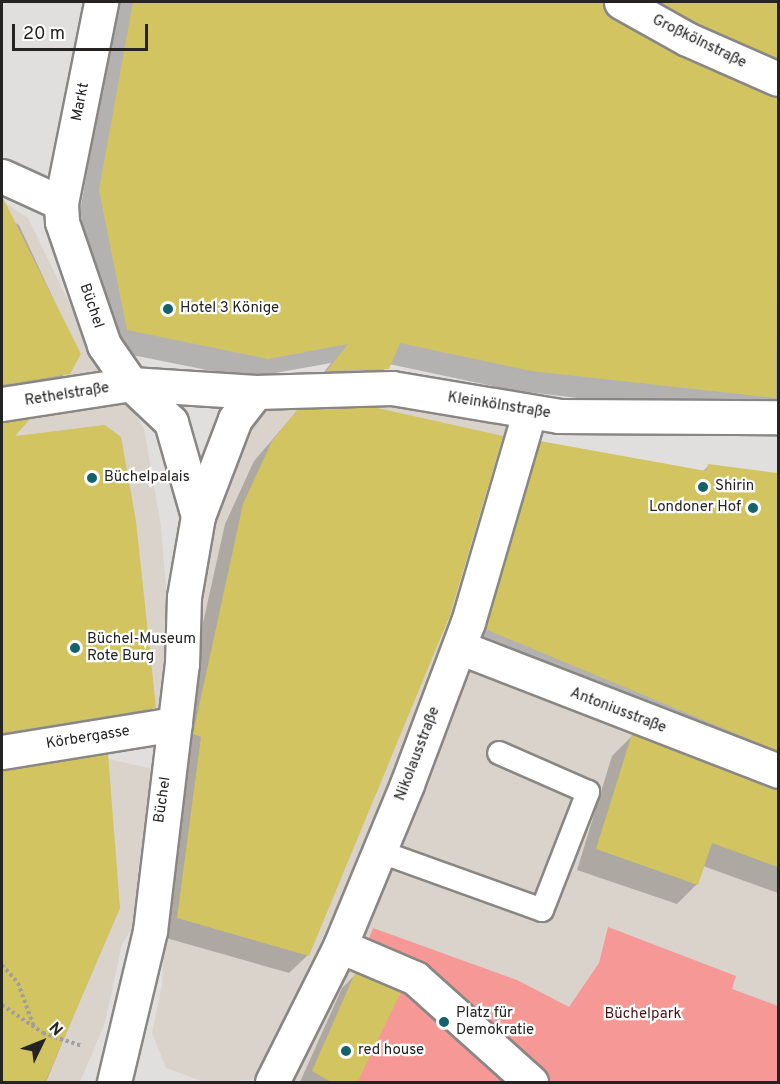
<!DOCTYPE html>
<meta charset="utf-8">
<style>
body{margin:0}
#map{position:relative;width:780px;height:1084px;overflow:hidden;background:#e1dfdd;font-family:Overpass,sans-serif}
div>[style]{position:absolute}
.built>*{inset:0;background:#d9d3cb}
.green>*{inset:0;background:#f59896}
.shadow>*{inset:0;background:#0003}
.building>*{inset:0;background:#d2c460}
.path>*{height:4px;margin-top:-2px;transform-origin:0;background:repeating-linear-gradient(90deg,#a09f9d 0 3px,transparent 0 6px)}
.roads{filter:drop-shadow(2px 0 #898784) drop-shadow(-2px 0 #898784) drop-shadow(0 2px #898784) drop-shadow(0 -2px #898784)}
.lane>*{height:22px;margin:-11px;padding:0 11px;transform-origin:11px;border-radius:11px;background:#fff}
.street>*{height:33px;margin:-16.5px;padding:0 16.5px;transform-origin:16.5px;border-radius:16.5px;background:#fff}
.dots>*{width:16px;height:16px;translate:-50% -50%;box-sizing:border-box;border:3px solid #fff;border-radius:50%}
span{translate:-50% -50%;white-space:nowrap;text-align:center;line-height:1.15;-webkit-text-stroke:4.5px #fff;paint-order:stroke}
.street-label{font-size:15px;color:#252423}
.poi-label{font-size:15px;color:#252423}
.left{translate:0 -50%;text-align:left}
.right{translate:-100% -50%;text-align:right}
.park-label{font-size:15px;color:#4e1115}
.frame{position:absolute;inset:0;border:3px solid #252423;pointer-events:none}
.north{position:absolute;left:12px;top:1012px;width:60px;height:60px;-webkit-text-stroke:4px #fff;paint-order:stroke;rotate:47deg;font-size:16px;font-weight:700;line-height:24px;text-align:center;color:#252423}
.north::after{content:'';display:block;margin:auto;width:21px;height:27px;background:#252423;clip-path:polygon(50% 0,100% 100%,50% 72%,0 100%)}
.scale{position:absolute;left:12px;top:24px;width:136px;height:27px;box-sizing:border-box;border:3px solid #252423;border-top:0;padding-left:8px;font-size:18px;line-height:21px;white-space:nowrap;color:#252423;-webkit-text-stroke:4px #fff;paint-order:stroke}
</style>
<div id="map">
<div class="built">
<div style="clip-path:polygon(2px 201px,28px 218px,88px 341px,144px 428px,161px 527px,172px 661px,165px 708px,2px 736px)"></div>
<div style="clip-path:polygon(354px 397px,506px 423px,509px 429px,465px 591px,396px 780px,315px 968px,252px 1080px,204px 1082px,166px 1068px,152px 1033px,162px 985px,168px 853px,205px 566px,218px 516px,257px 418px,273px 405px)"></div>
<div style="clip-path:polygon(475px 670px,778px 783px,778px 1082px,291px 1082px,463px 672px)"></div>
<div style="clip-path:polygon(100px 748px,109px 759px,157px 770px,133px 927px,122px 944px,105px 1023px,80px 1082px,2px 1082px,2px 760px)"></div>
</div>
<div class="green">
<div style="clip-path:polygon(608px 927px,736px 976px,732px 989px,778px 1006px,778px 1082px,357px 1082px,404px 985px,358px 967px,373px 928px,517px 980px,569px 1007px,599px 963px)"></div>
</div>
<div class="shadow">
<div style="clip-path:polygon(evenodd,118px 2px,778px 2px,778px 407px,744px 418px,511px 390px,389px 364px,367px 389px,309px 391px,331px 363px,247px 378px,107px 350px,80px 211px,118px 2px,603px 5px,766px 82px,776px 97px,677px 57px,610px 19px,603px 5px)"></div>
<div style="clip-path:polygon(2px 216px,19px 225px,79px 354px,49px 394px,2px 401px)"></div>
<div style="clip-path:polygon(297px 411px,308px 955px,289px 973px,159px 936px,181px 722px,225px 524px,254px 461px)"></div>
<div style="clip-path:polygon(27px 420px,11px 437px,154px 707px,134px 727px,2px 749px,2px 423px)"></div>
<div style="clip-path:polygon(541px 443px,702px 472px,708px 466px,778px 574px,778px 893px,703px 866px,697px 884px,677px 904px,577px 870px,612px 756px,632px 736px,778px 789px,765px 773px,466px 650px,521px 463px)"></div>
<div style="clip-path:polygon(2px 771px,118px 908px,46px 1082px,2px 1082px,2px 1024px,12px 1013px,2px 1014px)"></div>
<div style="clip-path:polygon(355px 975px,355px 1082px,300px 1082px,342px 988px)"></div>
</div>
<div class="building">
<div style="clip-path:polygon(133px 2px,602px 2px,612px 18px,678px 55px,778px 97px,776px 398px,531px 371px,400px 343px,389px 369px,327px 371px,348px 344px,268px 359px,127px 330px,99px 190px)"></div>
<div style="clip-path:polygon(658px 2px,778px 2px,778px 59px,695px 22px)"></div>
<div style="clip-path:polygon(2px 196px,81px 354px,70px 374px,2px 385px)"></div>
<div style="clip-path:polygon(373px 407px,503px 436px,450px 615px,309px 956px,177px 918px,201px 737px,193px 734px,243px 504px,272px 441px,297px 410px)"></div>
<div style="clip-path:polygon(30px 419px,15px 436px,105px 425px,121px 437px,136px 521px,156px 708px,2px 733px,2px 422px)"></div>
<div style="clip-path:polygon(540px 441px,706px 471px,708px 464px,777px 473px,778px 751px,485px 629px)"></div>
<div style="clip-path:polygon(632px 734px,778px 789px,778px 867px,712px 843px,698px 885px,596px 849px)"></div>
<div style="clip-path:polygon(108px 754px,120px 908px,45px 1083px,2px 1083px,2px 770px)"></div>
<div style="clip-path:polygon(355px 973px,401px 992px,357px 1083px,333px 1083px,312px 1071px)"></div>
</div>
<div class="path">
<div style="left:2px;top:965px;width:24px;rotate:48deg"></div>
<div style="left:18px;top:983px;width:47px;rotate:70deg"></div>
<div style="left:2px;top:1005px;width:50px;rotate:34.3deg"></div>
<div style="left:43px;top:1033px;width:41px;rotate:18.4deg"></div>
</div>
<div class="roads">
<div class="lane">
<div style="left:381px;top:852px;width:171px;rotate:19.8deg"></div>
<div style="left:542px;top:910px;width:127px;rotate:-68.7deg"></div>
<div style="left:588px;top:792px;width:97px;rotate:-156.3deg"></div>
</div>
<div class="street">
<div style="left:621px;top:2px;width:76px;rotate:29.3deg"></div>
<div style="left:687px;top:39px;width:99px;rotate:23.7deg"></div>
<div style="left:2px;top:176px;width:65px;rotate:24.6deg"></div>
<div style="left:61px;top:203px;width:19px;rotate:87deg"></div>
<div style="left:62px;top:222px;width:130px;rotate:71.1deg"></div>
<div style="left:104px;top:345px;width:47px;rotate:55.3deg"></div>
<div style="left:131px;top:384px;width:55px;rotate:43.5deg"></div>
<div style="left:171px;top:422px;width:98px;rotate:74deg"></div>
<div style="left:61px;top:203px;width:205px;rotate:-78.7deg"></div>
<div style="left:2px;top:404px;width:131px;rotate:-8.8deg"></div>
<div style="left:131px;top:384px;width:125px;rotate:3.7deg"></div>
<div style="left:256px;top:392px;width:136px;rotate:-1.7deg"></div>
<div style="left:392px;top:388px;width:169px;rotate:9.5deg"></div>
<div style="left:559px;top:416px;width:219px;rotate:0.3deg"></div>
<div style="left:459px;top:647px;width:342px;rotate:21.2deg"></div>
<div style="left:2px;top:752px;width:175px;rotate:-9.2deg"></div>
<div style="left:340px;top:946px;width:82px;rotate:23.1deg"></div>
<div style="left:415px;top:978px;width:156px;rotate:41.9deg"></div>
<div style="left:114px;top:1082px;width:155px;rotate:-76.6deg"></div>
<div style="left:150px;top:931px;width:269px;rotate:-83.2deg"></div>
<div style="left:182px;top:664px;width:67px;rotate:-88.3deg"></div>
<div style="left:184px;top:597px;width:82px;rotate:-80.2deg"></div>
<div style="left:198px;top:516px;width:104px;rotate:-69.1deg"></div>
<div style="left:235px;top:419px;width:34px;rotate:-52deg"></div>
<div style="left:272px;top:1082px;width:152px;rotate:-63.4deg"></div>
<div style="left:340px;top:946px;width:175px;rotate:-67.5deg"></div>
<div style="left:407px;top:784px;width:173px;rotate:-69.4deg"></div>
<div style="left:468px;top:622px;width:218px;rotate:-73.7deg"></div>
</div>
</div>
<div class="dots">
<div style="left:168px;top:309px;background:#15626c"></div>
<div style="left:92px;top:478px;background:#15626c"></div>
<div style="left:703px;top:487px;background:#15626c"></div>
<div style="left:753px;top:508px;background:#15626c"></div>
<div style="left:75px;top:648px;background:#15626c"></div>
<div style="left:444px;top:1022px;background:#15626c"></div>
<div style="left:346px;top:1051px;background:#15626c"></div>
</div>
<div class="street-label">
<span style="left:699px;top:42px;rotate:26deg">Großkölnstraße</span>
<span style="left:81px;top:102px;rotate:-79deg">Markt</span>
<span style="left:91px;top:306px;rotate:71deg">Büchel</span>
<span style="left:67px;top:395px;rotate:-9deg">Rethelstraße</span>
<span style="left:499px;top:406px;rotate:9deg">Kleinkölnstraße</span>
<span style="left:618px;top:711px;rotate:21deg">Antoniusstraße</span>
<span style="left:88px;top:738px;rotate:-9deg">Körbergasse</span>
<span style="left:418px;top:754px;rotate:-69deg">Nikolausstraße</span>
<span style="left:163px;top:800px;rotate:-82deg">Büchel</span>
</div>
<div class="poi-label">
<span class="left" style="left:180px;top:309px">Hotel 3 Könige</span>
<span class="left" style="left:104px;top:478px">Büchelpalais</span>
<span class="left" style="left:715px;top:487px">Shirin</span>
<span class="right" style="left:741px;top:508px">Londoner Hof</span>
<span class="left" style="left:87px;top:648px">Büchel-Museum<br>Rote Burg</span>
<span class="left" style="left:456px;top:1022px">Platz für<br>Demokratie</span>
<span class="left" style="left:358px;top:1051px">red house</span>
</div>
<div class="park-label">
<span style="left:643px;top:1015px">Büchelpark</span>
</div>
<div class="frame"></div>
<div class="north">N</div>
<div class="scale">20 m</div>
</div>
